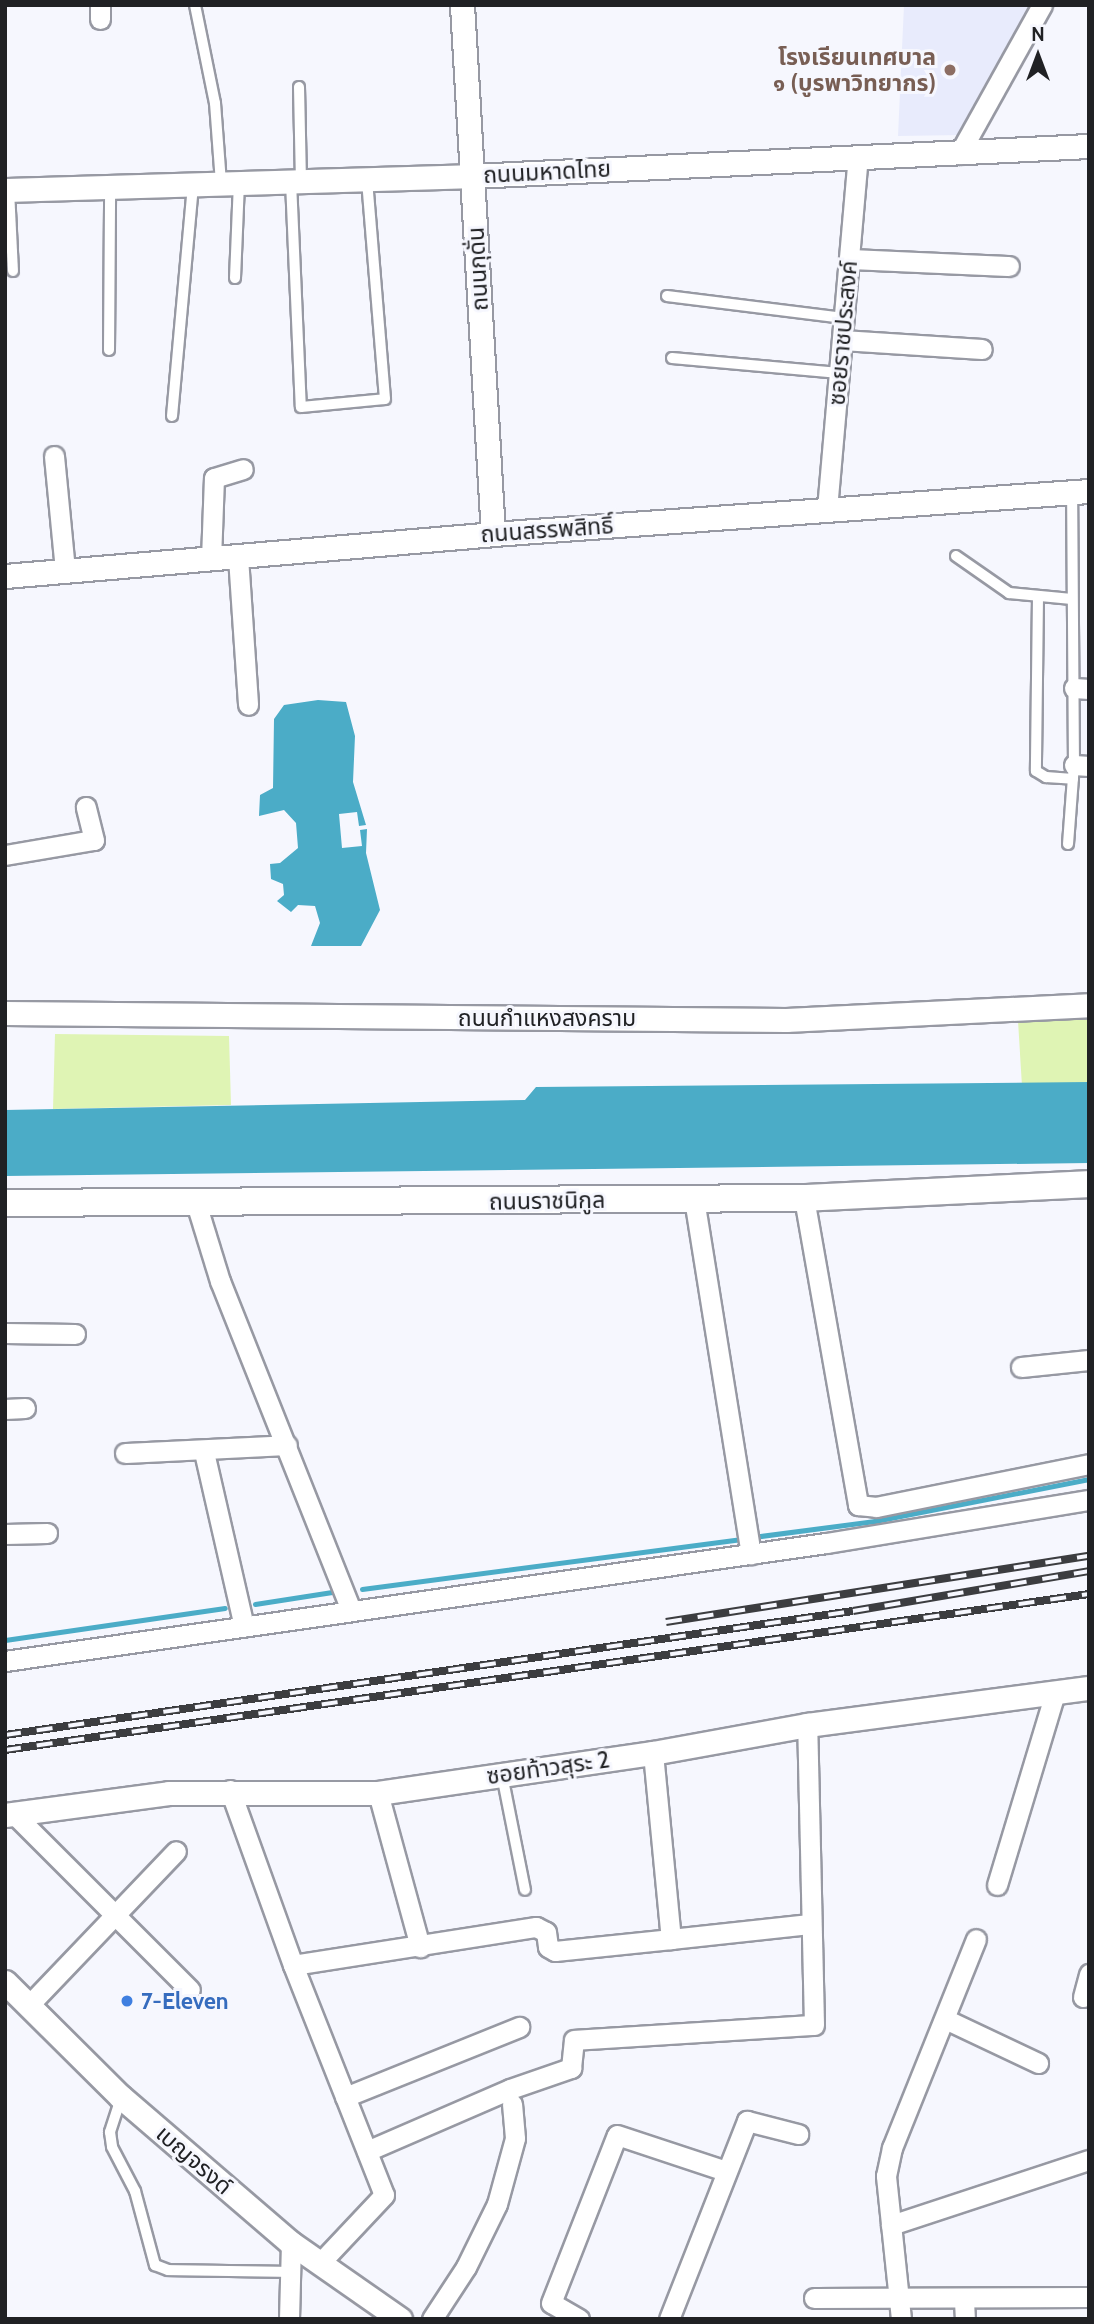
<!DOCTYPE html>
<meta charset="utf-8">
<style>
body{margin:0}
#map{position:relative;width:1094px;height:2324px;overflow:hidden;background:#f6f7fe;font-family:Cabin,"Noto Sans Thai",sans-serif}
div>[style]{position:absolute}
.built>*{inset:0;background:#e8ebfc}
.green>*{inset:0;background:#dff4b4}
.water>*{inset:0;background:#4bacc7}
.stream>*{height:5px;margin:-2.5px;padding:0 2.5px;transform-origin:2.5px;border-radius:2.5px;background:#4bacc7}
.roads{filter:drop-shadow(2px 0 #9799a3) drop-shadow(-2px 0 #9799a3) drop-shadow(0 2px #9799a3) drop-shadow(0 -2px #9799a3)}
.service>*{height:10px;margin:-5px;padding:0 5px;transform-origin:5px;border-radius:5px;background:#fff}
.minor>*{height:19px;margin:-9.5px;padding:0 9.5px;transform-origin:9.5px;border-radius:9.5px;background:#fff}
.tertiary>*{height:23px;margin:-11.5px;padding:0 11.5px;transform-origin:11.5px;border-radius:11.5px;background:#fff}
.secondary>*{height:26px;margin:-13px;padding:0 13px;transform-origin:13px;border-radius:13px;background:#fff}
.rail>*{height:8px;margin-top:-4px;transform-origin:0;background:repeating-linear-gradient(90deg,#f6f7fe 0 16px,#3c3d40 0 32px);box-sizing:border-box;border-block:2px solid #3c3d40}
.dots>*{width:19px;height:19px;translate:-50% -50%;box-sizing:border-box;border:4px solid #f6f7fe;border-radius:50%}
span{translate:-50% -50%;white-space:nowrap;text-align:center;line-height:1.15;-webkit-text-stroke:6px #f6f7fe;paint-order:stroke}
.education-label{font-size:23px;color:#785e54;font-weight:700}
.right{translate:-100% -50%;text-align:right}
.street-label{font-size:23px;color:#202124}
.shop-label{font-size:23px;color:#366cbe;font-weight:700}
.left{translate:0 -50%;text-align:left}
.frame{position:absolute;inset:0;border:7px solid #202124;pointer-events:none}
.north{position:absolute;left:1003px;top:21px;width:70px;height:70px;-webkit-text-stroke:5px #f6f7fe;paint-order:stroke;rotate:0deg;font-size:19px;font-weight:700;line-height:28px;text-align:center;color:#202124}
.north::after{content:'';display:block;margin:auto;width:24px;height:32px;background:#202124;clip-path:polygon(50% 0,100% 100%,50% 72%,0 100%)}
</style>
<div id="map">
<div class="built">
<div style="clip-path:polygon(904px 5px,1036px 5px,963px 135px,898px 136px)"></div>
</div>
<div class="green">
<div style="clip-path:polygon(1089px 1017px,1089px 1082px,1022px 1086px,1018px 1021px)"></div>
<div style="clip-path:polygon(55px 1034px,229px 1036px,231px 1105px,53px 1109px)"></div>
</div>
<div class="water">
<div style="clip-path:polygon(318px 700px,346px 702px,355px 736px,353px 782px,366px 825px,359px 826px,357px 812px,339px 814px,342px 848px,362px 846px,360px 830px,367px 829px,366px 853px,380px 910px,361px 946px,311px 946px,320px 923px,315px 906px,298px 905px,291px 912px,277px 901px,284px 895px,283px 884px,271px 879px,270px 864px,280px 863px,298px 848px,296px 823px,284px 810px,259px 816px,260px 795px,273px 788px,274px 719px,284px 705px)"></div>
<div style="clip-path:polygon(1089px 1082px,1089px 1163px,5px 1176px,5px 1110px,525px 1100px,536px 1087px)"></div>
</div>
<div class="stream">
<div style="left:753px;top:1537px;width:123px;rotate:-7.5deg"></div>
<div style="left:875px;top:1521px;width:218px;rotate:-11.1deg"></div>
<div style="left:362px;top:1589px;width:385px;rotate:-7.5deg"></div>
<div style="left:255px;top:1604px;width:78px;rotate:-8.9deg"></div>
<div style="left:5px;top:1640px;width:222px;rotate:-8.3deg"></div>
</div>
<div class="roads">
<div class="service">
<div style="left:195px;top:5px;width:100px;rotate:78.5deg"></div>
<div style="left:215px;top:103px;width:80px;rotate:85.7deg"></div>
<div style="left:299px;top:87px;width:93px;rotate:88.8deg"></div>
<div style="left:291px;top:182px;width:225px;rotate:87.5deg"></div>
<div style="left:301px;top:407px;width:84px;rotate:-5.4deg"></div>
<div style="left:385px;top:399px;width:221px;rotate:-94.7deg"></div>
<div style="left:9px;top:190px;width:81px;rotate:87.2deg"></div>
<div style="left:235px;top:278px;width:95px;rotate:-87.6deg"></div>
<div style="left:667px;top:296px;width:178px;rotate:7.1deg"></div>
<div style="left:109px;top:350px;width:163px;rotate:-89.6deg"></div>
<div style="left:672px;top:358px;width:168px;rotate:5.1deg"></div>
<div style="left:172px;top:416px;width:232px;rotate:-84.8deg"></div>
<div style="left:956px;top:556px;width:65px;rotate:34.9deg"></div>
<div style="left:1009px;top:593px;width:63px;rotate:5.4deg"></div>
<div style="left:1038px;top:597px;width:174px;rotate:90.7deg"></div>
<div style="left:1036px;top:771px;width:12px;rotate:31deg"></div>
<div style="left:1046px;top:777px;width:27px;rotate:4deg"></div>
<div style="left:1068px;top:844px;width:79px;rotate:-85.7deg"></div>
<div style="left:1074px;top:765px;width:272px;rotate:-90.4deg"></div>
<div style="left:502px;top:1775px;width:117px;rotate:78.7deg"></div>
<div style="left:121px;top:2098px;width:36px;rotate:108deg"></div>
<div style="left:110px;top:2132px;width:15px;rotate:82deg"></div>
<div style="left:112px;top:2147px;width:50px;rotate:62.4deg"></div>
<div style="left:135px;top:2191px;width:77px;rotate:74.9deg"></div>
<div style="left:155px;top:2265px;width:14px;rotate:21deg"></div>
<div style="left:168px;top:2270px;width:122px;rotate:0.9deg"></div>
</div>
<div class="minor">
<div style="left:100px;top:19px;width:14px;rotate:-90deg"></div>
<div style="left:959px;top:154px;width:171px;rotate:-60.9deg"></div>
<div style="left:849px;top:259px;width:160px;rotate:2.5deg"></div>
<div style="left:842px;top:340px;width:140px;rotate:3.7deg"></div>
<div style="left:54px;top:456px;width:116px;rotate:84.5deg"></div>
<div style="left:827px;top:509px;width:353px;rotate:-85deg"></div>
<div style="left:238px;top:557px;width:148px;rotate:86.1deg"></div>
<div style="left:211px;top:559px;width:81px;rotate:-87.9deg"></div>
<div style="left:214px;top:478px;width:30px;rotate:-17deg"></div>
<div style="left:1074px;top:688px;width:15px;rotate:4deg"></div>
<div style="left:1074px;top:765px;width:15px;rotate:4deg"></div>
<div style="left:5px;top:855px;width:90px;rotate:-9.6deg"></div>
<div style="left:94px;top:840px;width:34px;rotate:-104deg"></div>
<div style="left:804px;top:1198px;width:312px;rotate:80deg"></div>
<div style="left:858px;top:1505px;width:18px;rotate:6deg"></div>
<div style="left:876px;top:1507px;width:217px;rotate:-11.4deg"></div>
<div style="left:694px;top:1199px;width:360px;rotate:80.9deg"></div>
<div style="left:196px;top:1203px;width:82px;rotate:72.9deg"></div>
<div style="left:220px;top:1281px;width:355px;rotate:68.3deg"></div>
<div style="left:5px;top:1333px;width:70px;rotate:0.8deg"></div>
<div style="left:1021px;top:1367px;width:68px;rotate:-5.9deg"></div>
<div style="left:5px;top:1409px;width:20px;rotate:-3deg"></div>
<div style="left:204px;top:1452px;width:179px;rotate:77.1deg"></div>
<div style="left:125px;top:1453px;width:162px;rotate:-2.8deg"></div>
<div style="left:5px;top:1534px;width:42px;rotate:-1.4deg"></div>
<div style="left:5px;top:1661px;width:829px;rotate:-8.18deg"></div>
<div style="left:826px;top:1543px;width:266px;rotate:-9.3deg"></div>
<div style="left:653px;top:1753px;width:187px;rotate:84.5deg"></div>
<div style="left:671px;top:1939px;width:139px;rotate:-6.2deg"></div>
<div style="left:230px;top:1790px;width:186px;rotate:70.2deg"></div>
<div style="left:293px;top:1965px;width:247px;rotate:68.4deg"></div>
<div style="left:384px;top:2195px;width:93px;rotate:133.3deg"></div>
<div style="left:378px;top:1793px;width:160px;rotate:74.7deg"></div>
<div style="left:13px;top:1813px;width:250px;rotate:45deg"></div>
<div style="left:997px;top:1885px;width:201px;rotate:-73.2deg"></div>
<div style="left:293px;top:1965px;width:246px;rotate:-8.9deg"></div>
<div style="left:536px;top:1927px;width:11px;rotate:27deg"></div>
<div style="left:546px;top:1932px;width:15px;rotate:82deg"></div>
<div style="left:548px;top:1947px;width:8px;rotate:30deg"></div>
<div style="left:555px;top:1951px;width:117px;rotate:-5.9deg"></div>
<div style="left:1083px;top:1997px;width:24px;rotate:-75deg"></div>
<div style="left:28px;top:2006px;width:214px;rotate:-46.3deg"></div>
<div style="left:945px;top:2019px;width:103px;rotate:25.3deg"></div>
<div style="left:345px;top:2097px;width:188px;rotate:-21.9deg"></div>
<div style="left:367px;top:2151px;width:156px;rotate:-23.4deg"></div>
<div style="left:510px;top:2089px;width:65px;rotate:-19deg"></div>
<div style="left:571px;top:2068px;width:28px;rotate:-84deg"></div>
<div style="left:574px;top:2040px;width:240px;rotate:-3.6deg"></div>
<div style="left:814px;top:2025px;width:300px;rotate:-91.3deg"></div>
<div style="left:891px;top:2225px;width:208px;rotate:-18.2deg"></div>
<div style="left:814px;top:2298px;width:275px;rotate:-0.2deg"></div>
<div style="left:964px;top:2301px;width:18px;rotate:87deg"></div>
<div style="left:289px;top:2319px;width:76px;rotate:-88.5deg"></div>
<div style="left:432px;top:2319px;width:62px;rotate:-56.8deg"></div>
<div style="left:466px;top:2267px;width:70px;rotate:-63.8deg"></div>
<div style="left:497px;top:2204px;width:68px;rotate:-74.7deg"></div>
<div style="left:515px;top:2138px;width:34px;rotate:-95deg"></div>
<div style="left:579px;top:2319px;width:32px;rotate:-150deg"></div>
<div style="left:551px;top:2303px;width:180px;rotate:-68.6deg"></div>
<div style="left:617px;top:2135px;width:115px;rotate:18.3deg"></div>
<div style="left:669px;top:2319px;width:213px;rotate:-68.5deg"></div>
<div style="left:747px;top:2121px;width:53px;rotate:14.3deg"></div>
<div style="left:901px;top:2319px;width:144px;rotate:-96deg"></div>
<div style="left:886px;top:2176px;width:29px;rotate:-78deg"></div>
<div style="left:892px;top:2148px;width:225px;rotate:-68.1deg"></div>
</div>
<div class="tertiary">
<div style="left:462px;top:5px;width:530px;rotate:86.65deg"></div>
<div style="left:5px;top:190px;width:468px;rotate:-1.7deg"></div>
<div style="left:473px;top:176px;width:617px;rotate:-2.79deg"></div>
<div style="left:5px;top:576px;width:490px;rotate:-4.9deg"></div>
<div style="left:493px;top:534px;width:598px;rotate:-4.13deg"></div>
<div style="left:5px;top:1013px;width:781px;rotate:0.51deg"></div>
<div style="left:786px;top:1020px;width:303px;rotate:-2.8deg"></div>
<div style="left:5px;top:1815px;width:165px;rotate:-7.6deg"></div>
<div style="left:169px;top:1793px;width:209px"></div>
<div style="left:378px;top:1793px;width:278px;rotate:-8.3deg"></div>
<div style="left:653px;top:1753px;width:157px;rotate:-10.3deg"></div>
<div style="left:807px;top:1725px;width:284px;rotate:-7.5deg"></div>
<div style="left:5px;top:1982px;width:163px;rotate:44.8deg"></div>
<div style="left:121px;top:2097px;width:224px;rotate:40.7deg"></div>
<div style="left:291px;top:2243px;width:133px;rotate:34.9deg"></div>
</div>
<div class="secondary">
<div style="left:5px;top:1203px;width:799px;rotate:-0.36deg"></div>
<div style="left:804px;top:1198px;width:285px;rotate:-2.8deg"></div>
</div>
</div>
<div class="rail">
<div style="left:666px;top:1622px;width:428px;rotate:-8.9deg"></div>
<div style="left:5px;top:1735px;width:857px;rotate:-8.32deg"></div>
<div style="left:853px;top:1611px;width:239px;rotate:-9.6deg"></div>
<div style="left:5px;top:1750px;width:1095px;rotate:-8.19deg"></div>
</div>
<div class="dots">
<div style="left:950px;top:70px;background:#8d6e63"></div>
<div style="left:127px;top:2001px;background:#3f7fe0"></div>
</div>
<div class="education-label">
<span class="right" style="left:936px;top:70px">โรงเรียนเทศบาล<br>๑ (บูรพาวิทยากร)</span>
</div>
<div class="street-label">
<span style="left:547px;top:172px;rotate:-3deg">ถนนมหาดไทย</span>
<span style="left:478px;top:269px;rotate:-93deg">ถนนกุดั่น</span>
<span style="left:843px;top:333px;rotate:-85deg">ซอยราชประสงค์</span>
<span style="left:547px;top:530px;rotate:-4deg">ถนนสรรพสิทธิ์</span>
<span style="left:547px;top:1018px">ถนนกำแหงสงคราม</span>
<span style="left:547px;top:1201px;rotate:-1deg">ถนนราชนิกูล</span>
<span style="left:548px;top:1768px;rotate:-8deg">ซอยท้าวสุระ 2</span>
<span style="left:194px;top:2160px;rotate:41deg">เบญจรงด์</span>
</div>
<div class="shop-label">
<span class="left" style="left:141px;top:2001px">7-Eleven</span>
</div>
<div class="frame"></div>
<div class="north">N</div>
</div>
